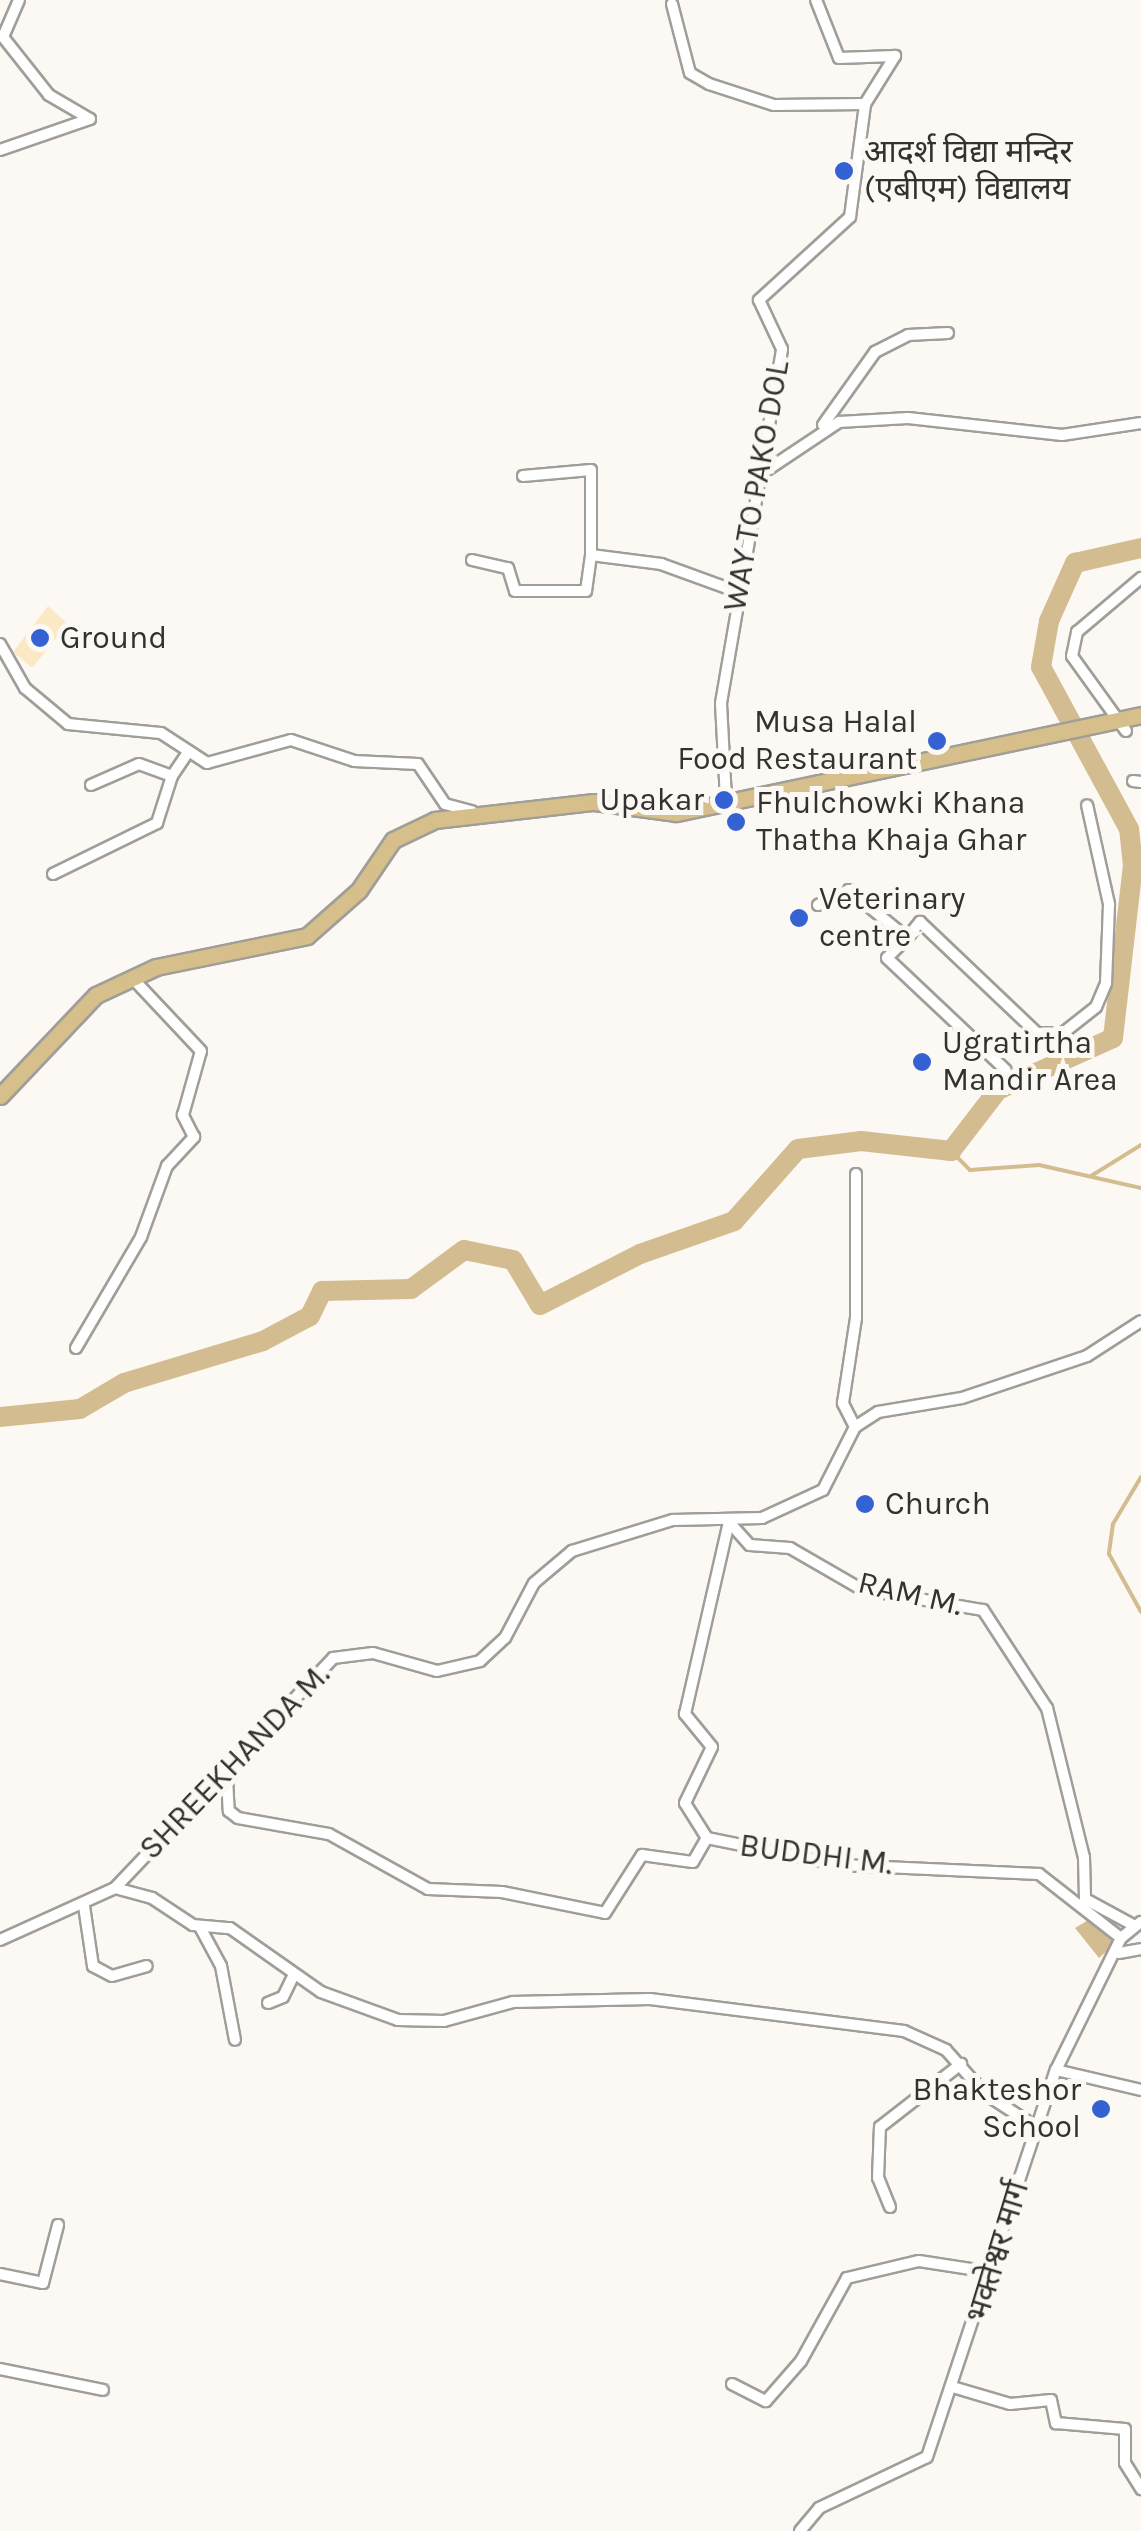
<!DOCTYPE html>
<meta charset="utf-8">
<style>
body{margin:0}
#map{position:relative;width:1141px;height:2531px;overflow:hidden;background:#fcf9f4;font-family:Karla,"Noto Sans Devanagari",sans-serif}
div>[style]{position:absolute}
.green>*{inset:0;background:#fbe9c5}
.water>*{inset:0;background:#d3bd90}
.stream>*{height:4px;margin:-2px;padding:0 2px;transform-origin:2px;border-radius:2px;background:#d3bd90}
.river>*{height:20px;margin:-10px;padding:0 10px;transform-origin:10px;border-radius:10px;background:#d3bd90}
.roads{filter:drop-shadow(2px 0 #a09e98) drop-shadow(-2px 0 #a09e98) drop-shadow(0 2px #a09e98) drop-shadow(0 -2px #a09e98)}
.street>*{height:10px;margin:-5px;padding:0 5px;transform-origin:5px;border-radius:5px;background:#fff}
.primary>*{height:15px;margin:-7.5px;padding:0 7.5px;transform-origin:7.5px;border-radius:7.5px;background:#d6bf8a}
.dots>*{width:28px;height:28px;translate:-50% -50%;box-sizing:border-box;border:5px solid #fcf9f4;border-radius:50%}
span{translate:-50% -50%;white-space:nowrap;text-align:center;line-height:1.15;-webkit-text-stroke:10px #fcf9f4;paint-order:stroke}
.poi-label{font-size:32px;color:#333230}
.left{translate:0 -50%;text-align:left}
.right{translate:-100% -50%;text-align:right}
.street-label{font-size:32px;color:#333230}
</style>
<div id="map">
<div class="green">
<div style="clip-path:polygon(48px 606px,68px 624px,32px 668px,13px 652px)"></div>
</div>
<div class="water">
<div style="clip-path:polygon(1095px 1916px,1117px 1942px,1099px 1958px,1075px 1928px)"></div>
</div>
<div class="stream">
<div style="left:951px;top:1151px;width:27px;rotate:45deg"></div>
<div style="left:970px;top:1170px;width:69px;rotate:-4.1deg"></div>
<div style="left:1039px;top:1165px;width:105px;rotate:12.7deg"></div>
<div style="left:1091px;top:1176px;width:59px;rotate:-31.8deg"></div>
<div style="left:1141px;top:1477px;width:55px;rotate:120.8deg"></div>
<div style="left:1113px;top:1524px;width:30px;rotate:98deg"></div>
<div style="left:1109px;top:1554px;width:66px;rotate:61.1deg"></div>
</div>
<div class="river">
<div style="left:0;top:1417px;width:80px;rotate:-5.7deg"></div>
<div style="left:80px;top:1409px;width:51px;rotate:-30.6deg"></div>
<div style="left:124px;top:1383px;width:145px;rotate:-16.8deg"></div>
<div style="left:263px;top:1341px;width:53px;rotate:-28deg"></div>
<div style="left:310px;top:1316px;width:28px;rotate:-64deg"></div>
<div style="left:322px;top:1291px;width:89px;rotate:-1.3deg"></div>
<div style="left:411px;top:1289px;width:66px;rotate:-36.3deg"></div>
<div style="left:464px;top:1250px;width:50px;rotate:11.5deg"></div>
<div style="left:513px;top:1260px;width:52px;rotate:59deg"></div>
<div style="left:540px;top:1305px;width:112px;rotate:-27deg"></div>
<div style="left:640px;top:1254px;width:100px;rotate:-19.3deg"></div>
<div style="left:734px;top:1221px;width:96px;rotate:-48.4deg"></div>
<div style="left:798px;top:1149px;width:64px;rotate:-7.2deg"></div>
<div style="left:861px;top:1141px;width:91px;rotate:6.3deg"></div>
<div style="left:951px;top:1151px;width:77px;rotate:-52.4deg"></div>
<div style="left:998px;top:1090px;width:126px;rotate:-24.3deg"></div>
<div style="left:1113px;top:1038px;width:173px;rotate:-83.4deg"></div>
<div style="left:1133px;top:866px;width:37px;rotate:-96deg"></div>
<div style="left:1129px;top:829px;width:184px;rotate:-118.5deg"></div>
<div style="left:1041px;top:667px;width:47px;rotate:-80.1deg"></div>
<div style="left:1049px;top:621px;width:64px;rotate:-65.9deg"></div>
<div style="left:1075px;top:563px;width:68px;rotate:-12.8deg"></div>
</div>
<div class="roads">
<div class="street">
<div style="left:672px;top:4px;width:71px;rotate:75.4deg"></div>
<div style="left:690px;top:73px;width:22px;rotate:30deg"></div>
<div style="left:709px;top:84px;width:68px;rotate:17.9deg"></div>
<div style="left:774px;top:105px;width:91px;rotate:-0.6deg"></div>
<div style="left:0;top:150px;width:95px;rotate:-19deg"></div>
<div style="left:90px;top:119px;width:48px;rotate:-149.7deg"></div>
<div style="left:49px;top:95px;width:74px;rotate:-128.4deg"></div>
<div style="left:3px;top:37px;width:40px;rotate:-66.6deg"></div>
<div style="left:823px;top:425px;width:90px;rotate:-54.5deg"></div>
<div style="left:875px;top:352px;width:37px;rotate:-27deg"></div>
<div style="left:908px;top:335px;width:40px;rotate:-2.9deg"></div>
<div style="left:761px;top:474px;width:94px;rotate:-33.7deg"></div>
<div style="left:839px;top:422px;width:69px;rotate:-3.3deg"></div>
<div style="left:908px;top:418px;width:155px;rotate:6.3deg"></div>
<div style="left:1062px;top:435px;width:80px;rotate:-8.6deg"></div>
<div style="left:523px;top:476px;width:68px;rotate:-5deg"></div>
<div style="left:591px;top:470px;width:85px;rotate:90deg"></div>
<div style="left:591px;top:555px;width:71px;rotate:7.3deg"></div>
<div style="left:661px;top:564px;width:82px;rotate:20deg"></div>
<div style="left:472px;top:560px;width:37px;rotate:13deg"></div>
<div style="left:508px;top:568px;width:24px;rotate:73deg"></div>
<div style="left:515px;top:591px;width:71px"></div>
<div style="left:586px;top:591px;width:36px;rotate:-82deg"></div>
<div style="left:0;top:644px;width:51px;rotate:60.4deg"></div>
<div style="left:25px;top:688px;width:56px;rotate:39.9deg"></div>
<div style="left:68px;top:724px;width:93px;rotate:5.5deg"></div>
<div style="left:161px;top:733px;width:55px;rotate:33.1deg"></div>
<div style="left:207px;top:763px;width:87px;rotate:-15.3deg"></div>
<div style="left:291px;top:740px;width:66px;rotate:18.4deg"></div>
<div style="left:354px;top:761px;width:64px;rotate:2.7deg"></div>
<div style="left:418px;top:764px;width:48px;rotate:56deg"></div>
<div style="left:445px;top:804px;width:28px;rotate:15deg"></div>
<div style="left:1126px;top:731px;width:92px;rotate:-125.8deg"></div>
<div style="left:1072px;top:656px;width:25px;rotate:-78deg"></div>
<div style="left:1077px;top:632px;width:84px;rotate:-40.2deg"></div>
<div style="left:1133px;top:781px;width:8px;rotate:7deg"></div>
<div style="left:91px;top:785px;width:52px;rotate:-23.6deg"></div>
<div style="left:139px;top:764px;width:35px;rotate:20deg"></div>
<div style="left:172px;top:776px;width:29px;rotate:-56deg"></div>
<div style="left:726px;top:799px;width:96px;rotate:-93deg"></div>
<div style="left:721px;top:703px;width:359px;rotate:-80.2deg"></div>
<div style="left:782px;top:349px;width:54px;rotate:-115.1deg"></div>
<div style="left:759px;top:300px;width:123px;rotate:-42.4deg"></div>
<div style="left:850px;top:217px;width:114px;rotate:-82.4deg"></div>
<div style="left:865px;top:104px;width:57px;rotate:-58deg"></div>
<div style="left:895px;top:56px;width:56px;rotate:178deg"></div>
<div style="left:839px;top:58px;width:62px;rotate:-111.6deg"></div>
<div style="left:53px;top:874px;width:116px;rotate:-26.1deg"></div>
<div style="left:157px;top:823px;width:49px;rotate:-72.3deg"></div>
<div style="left:818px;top:905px;width:34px;rotate:-26deg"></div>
<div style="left:849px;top:890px;width:75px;rotate:39.6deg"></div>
<div style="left:907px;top:938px;width:21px;rotate:-51deg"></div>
<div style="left:920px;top:922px;width:161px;rotate:43.5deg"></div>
<div style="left:1037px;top:1033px;width:26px"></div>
<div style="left:1063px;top:1033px;width:42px;rotate:-38.2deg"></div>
<div style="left:1096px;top:1007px;width:26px;rotate:-67deg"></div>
<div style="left:1106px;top:983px;width:79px;rotate:-87.8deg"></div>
<div style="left:1109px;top:904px;width:101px;rotate:-102.5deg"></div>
<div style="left:907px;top:938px;width:28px;rotate:135deg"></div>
<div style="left:887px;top:958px;width:163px;rotate:43.3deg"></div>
<div style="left:76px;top:1348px;width:129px;rotate:-59.6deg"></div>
<div style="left:141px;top:1237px;width:76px;rotate:-69.9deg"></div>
<div style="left:167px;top:1166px;width:40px;rotate:-47deg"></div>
<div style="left:194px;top:1137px;width:25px;rotate:-117deg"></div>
<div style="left:183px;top:1115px;width:66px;rotate:-74.3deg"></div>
<div style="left:201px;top:1051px;width:98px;rotate:-133.3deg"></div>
<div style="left:855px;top:1427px;width:27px;rotate:-117deg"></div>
<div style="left:843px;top:1403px;width:86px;rotate:-81.3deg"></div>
<div style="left:856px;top:1318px;width:144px;rotate:-90deg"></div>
<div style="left:227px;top:1778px;width:33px;rotate:87deg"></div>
<div style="left:229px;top:1811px;width:11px;rotate:38deg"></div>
<div style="left:238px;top:1818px;width:92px;rotate:10deg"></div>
<div style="left:329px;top:1834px;width:113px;rotate:29.1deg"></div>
<div style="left:428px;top:1889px;width:74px;rotate:2.3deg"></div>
<div style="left:502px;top:1892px;width:105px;rotate:11.5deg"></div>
<div style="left:605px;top:1913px;width:69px;rotate:-57.5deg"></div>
<div style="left:642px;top:1855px;width:51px;rotate:7.8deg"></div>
<div style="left:693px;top:1862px;width:28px;rotate:-60deg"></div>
<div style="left:707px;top:1838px;width:136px;rotate:11.5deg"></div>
<div style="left:840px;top:1865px;width:199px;rotate:2.6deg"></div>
<div style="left:1039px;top:1874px;width:104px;rotate:38deg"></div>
<div style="left:707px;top:1838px;width:41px;rotate:-122.2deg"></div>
<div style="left:685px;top:1803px;width:62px;rotate:-64.3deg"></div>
<div style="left:712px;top:1747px;width:43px;rotate:-129.3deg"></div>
<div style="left:685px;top:1714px;width:197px;rotate:-77.1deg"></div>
<div style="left:729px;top:1522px;width:31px;rotate:48deg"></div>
<div style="left:750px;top:1545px;width:40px;rotate:4.3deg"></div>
<div style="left:790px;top:1548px;width:82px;rotate:30deg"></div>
<div style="left:861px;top:1589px;width:124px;rotate:9.8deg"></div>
<div style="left:983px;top:1610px;width:117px;rotate:56.9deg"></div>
<div style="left:1047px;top:1708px;width:154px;rotate:76.1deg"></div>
<div style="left:1084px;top:1857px;width:42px;rotate:88.6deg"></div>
<div style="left:1085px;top:1899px;width:55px;rotate:28.4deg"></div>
<div style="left:115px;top:1888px;width:38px;rotate:15deg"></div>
<div style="left:152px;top:1898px;width:49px;rotate:33.4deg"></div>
<div style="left:193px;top:1925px;width:37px;rotate:5deg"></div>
<div style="left:230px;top:1928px;width:111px;rotate:35.1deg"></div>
<div style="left:321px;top:1992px;width:82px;rotate:20deg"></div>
<div style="left:398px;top:2020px;width:46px;rotate:1.2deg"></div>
<div style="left:444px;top:2021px;width:72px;rotate:-15.4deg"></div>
<div style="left:513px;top:2002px;width:137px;rotate:-1.3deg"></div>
<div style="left:650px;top:1999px;width:256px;rotate:7.2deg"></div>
<div style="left:904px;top:2031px;width:46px;rotate:24.3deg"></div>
<div style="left:946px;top:2050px;width:57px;rotate:48.5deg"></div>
<div style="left:984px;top:2093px;width:66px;rotate:33.2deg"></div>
<div style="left:84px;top:1906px;width:61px;rotate:81.5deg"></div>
<div style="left:93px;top:1966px;width:21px;rotate:28deg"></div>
<div style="left:112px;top:1976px;width:36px;rotate:-16deg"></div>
<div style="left:200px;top:1927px;width:44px;rotate:61.7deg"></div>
<div style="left:221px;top:1966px;width:75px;rotate:79.3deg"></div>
<div style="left:0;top:1940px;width:126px;rotate:-24.3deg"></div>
<div style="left:115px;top:1888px;width:317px;rotate:-46.5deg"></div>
<div style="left:333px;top:1658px;width:40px;rotate:-7.1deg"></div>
<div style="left:373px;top:1653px;width:66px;rotate:15.7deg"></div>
<div style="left:437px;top:1671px;width:44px;rotate:-13.1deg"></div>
<div style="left:480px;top:1661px;width:34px;rotate:-43deg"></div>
<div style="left:505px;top:1638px;width:62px;rotate:-62.2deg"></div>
<div style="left:534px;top:1583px;width:50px;rotate:-40.1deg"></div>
<div style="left:572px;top:1551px;width:106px;rotate:-17.1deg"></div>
<div style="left:673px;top:1520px;width:89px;rotate:-1.3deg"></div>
<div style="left:762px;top:1518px;width:67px;rotate:-24.7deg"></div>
<div style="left:823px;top:1490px;width:71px;rotate:-63.1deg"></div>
<div style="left:855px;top:1427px;width:27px;rotate:-33deg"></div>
<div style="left:878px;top:1412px;width:85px;rotate:-9.5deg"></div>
<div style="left:962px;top:1398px;width:132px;rotate:-18.6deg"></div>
<div style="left:1087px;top:1356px;width:64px;rotate:-32.9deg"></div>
<div style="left:1119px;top:1953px;width:22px;rotate:-10deg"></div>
<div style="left:268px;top:2003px;width:16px;rotate:-22deg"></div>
<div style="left:283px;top:1997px;width:25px;rotate:-64deg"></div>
<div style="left:1056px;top:2070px;width:87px;rotate:13.2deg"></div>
<div style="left:890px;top:2207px;width:31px;rotate:-112deg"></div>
<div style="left:878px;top:2178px;width:51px;rotate:-87.8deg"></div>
<div style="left:880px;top:2127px;width:103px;rotate:-37.9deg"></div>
<div style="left:0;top:2274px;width:44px;rotate:11.8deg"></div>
<div style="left:43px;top:2283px;width:60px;rotate:-75.5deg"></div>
<div style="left:0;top:2369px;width:105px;rotate:11.5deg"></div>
<div style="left:732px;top:2384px;width:38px;rotate:27deg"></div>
<div style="left:766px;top:2401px;width:53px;rotate:-48.8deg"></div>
<div style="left:801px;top:2361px;width:95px;rotate:-61deg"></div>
<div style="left:847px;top:2278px;width:74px;rotate:-13.3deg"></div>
<div style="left:919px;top:2261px;width:72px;rotate:8.8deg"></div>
<div style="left:956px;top:2388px;width:56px;rotate:16.5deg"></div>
<div style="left:1010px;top:2404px;width:41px;rotate:-5.6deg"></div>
<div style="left:1051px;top:2400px;width:24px;rotate:78deg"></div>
<div style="left:1056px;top:2423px;width:69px;rotate:5deg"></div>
<div style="left:1125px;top:2429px;width:34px;rotate:90deg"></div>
<div style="left:1125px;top:2463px;width:31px;rotate:58deg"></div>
<div style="left:800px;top:2531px;width:30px;rotate:-50deg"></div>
<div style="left:819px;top:2508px;width:119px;rotate:-25.3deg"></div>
<div style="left:927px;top:2457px;width:408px;rotate:-71.6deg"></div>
<div style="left:1056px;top:2070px;width:147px;rotate:-63.8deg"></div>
<div style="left:1121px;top:1938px;width:26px;rotate:-39deg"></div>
</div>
<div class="primary">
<div style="left:0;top:1096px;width:139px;rotate:-46.5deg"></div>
<div style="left:96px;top:995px;width:66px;rotate:-25deg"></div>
<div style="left:156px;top:967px;width:154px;rotate:-11.6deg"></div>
<div style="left:307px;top:936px;width:69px;rotate:-41.5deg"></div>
<div style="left:359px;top:890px;width:60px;rotate:-55.8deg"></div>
<div style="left:393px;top:840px;width:47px;rotate:-25.5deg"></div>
<div style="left:435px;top:820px;width:160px;rotate:-6.5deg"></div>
<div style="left:594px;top:802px;width:83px;rotate:7.6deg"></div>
<div style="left:676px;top:813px;width:475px;rotate:-11.9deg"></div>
</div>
</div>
<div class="dots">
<div style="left:844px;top:171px;background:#3562d2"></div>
<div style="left:40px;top:638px;background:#3562d2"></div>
<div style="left:937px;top:741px;background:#3562d2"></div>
<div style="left:724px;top:800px;background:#3562d2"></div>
<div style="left:736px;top:822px;background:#3562d2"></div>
<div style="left:799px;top:918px;background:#3562d2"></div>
<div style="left:922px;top:1062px;background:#3562d2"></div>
<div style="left:865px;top:1504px;background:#3562d2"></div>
<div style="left:1101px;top:2109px;background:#3562d2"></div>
</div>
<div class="poi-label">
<span class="left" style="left:864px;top:171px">आदर्श विद्या मन्दिर<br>(एबीएम) विद्यालय</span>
<span class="left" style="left:60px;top:638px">Ground</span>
<span class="right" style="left:917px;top:741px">Musa Halal<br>Food Restaurant</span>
<span class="right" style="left:704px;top:800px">Upakar</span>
<span class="left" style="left:756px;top:822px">Fhulchowki Khana<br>Thatha Khaja Ghar</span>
<span class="left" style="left:819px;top:918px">Veterinary<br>centre</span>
<span class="left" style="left:942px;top:1062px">Ugratirtha<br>Mandir Area</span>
<span class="left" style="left:885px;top:1504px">Church</span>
<span class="right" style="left:1081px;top:2109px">Bhakteshor<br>School</span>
</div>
<div class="street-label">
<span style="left:757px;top:486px;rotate:-80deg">WAY TO PAKO DOL</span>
<span style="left:910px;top:1594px;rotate:13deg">RAM M.</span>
<span style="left:235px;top:1762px;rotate:-46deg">SHREEKHANDA M.</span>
<span style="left:816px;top:1855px;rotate:7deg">BUDDHI M.</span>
<span style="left:998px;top:2252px;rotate:-73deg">भक्तेश्वर मार्ग</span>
</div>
</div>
